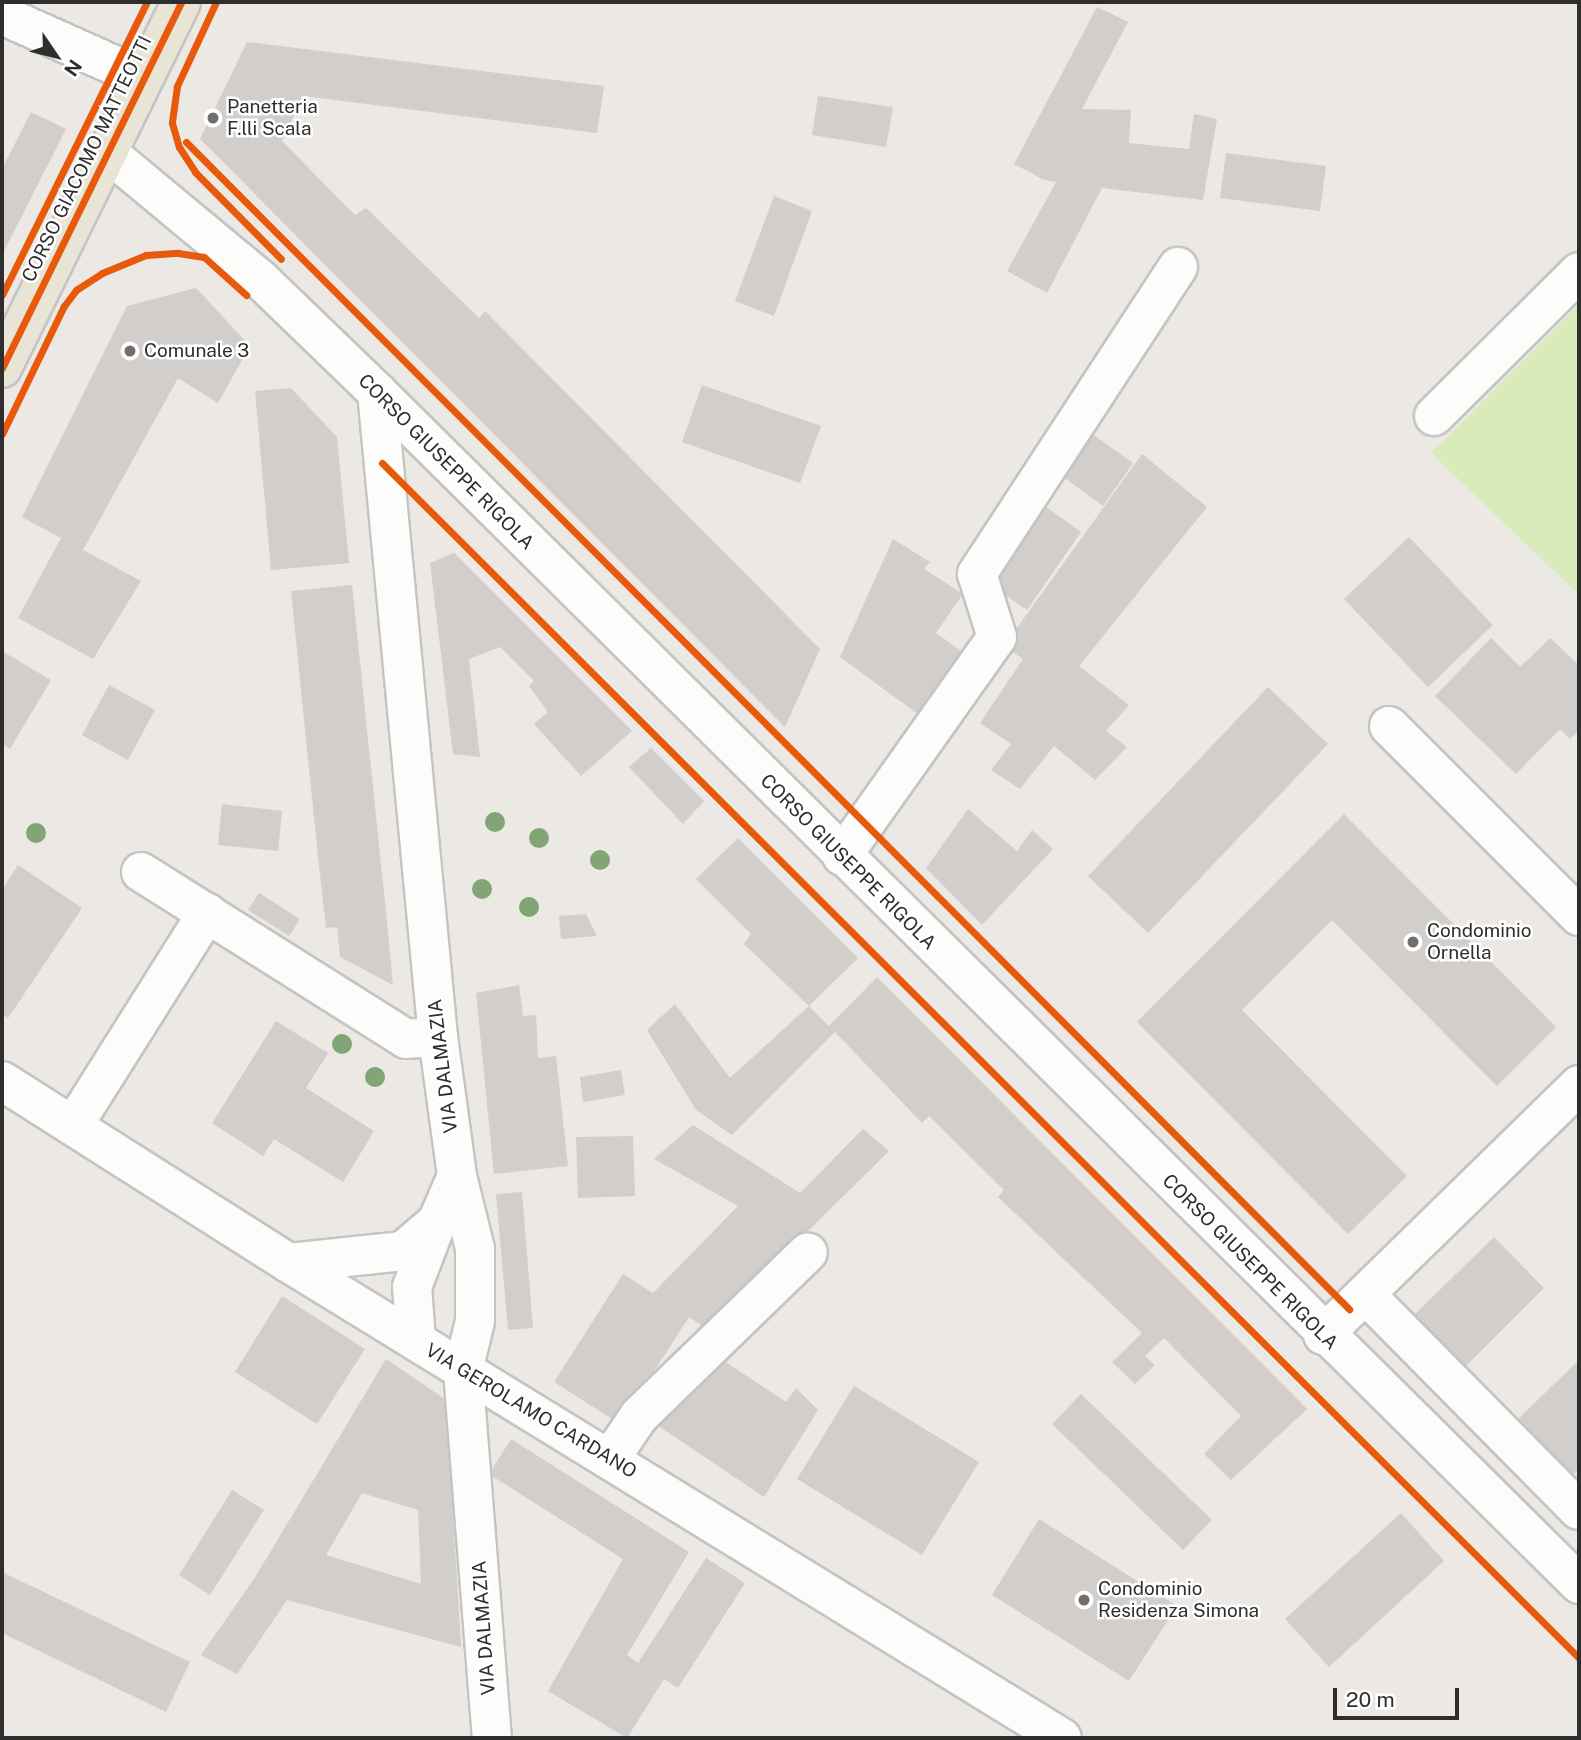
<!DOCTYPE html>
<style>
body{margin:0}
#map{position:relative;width:1581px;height:1740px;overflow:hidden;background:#ece8e4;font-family:"Public Sans",sans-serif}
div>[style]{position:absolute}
.pitch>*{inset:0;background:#d9eabb}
.building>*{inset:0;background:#d1cecb}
.roads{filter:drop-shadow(2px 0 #c5c4c5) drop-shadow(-2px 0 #c5c4c5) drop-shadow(0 2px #c5c4c5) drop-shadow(0 -2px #c5c4c5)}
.minor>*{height:38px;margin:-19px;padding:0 19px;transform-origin:19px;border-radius:19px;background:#fcfcfb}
.major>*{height:38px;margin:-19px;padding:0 19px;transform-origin:19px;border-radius:19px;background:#e8e4d6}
.cycleway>*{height:7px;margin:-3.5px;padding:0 3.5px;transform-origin:3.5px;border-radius:3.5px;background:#e8590c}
.trees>*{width:20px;height:20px;margin:-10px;border-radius:50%;background:#82a575}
.dots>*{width:19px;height:19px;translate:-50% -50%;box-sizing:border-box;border:4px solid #fff;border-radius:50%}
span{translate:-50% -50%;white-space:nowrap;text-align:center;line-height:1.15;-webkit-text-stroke:5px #fff;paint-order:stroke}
.poi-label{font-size:19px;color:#2e2e2e}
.left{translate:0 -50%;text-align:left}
.street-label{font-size:19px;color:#2e2e2e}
.frame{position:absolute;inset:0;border:4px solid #2e2e2e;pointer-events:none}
.north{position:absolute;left:21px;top:21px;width:70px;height:70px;-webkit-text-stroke:5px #fff;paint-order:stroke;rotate:125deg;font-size:19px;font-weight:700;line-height:28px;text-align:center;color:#2e2e2e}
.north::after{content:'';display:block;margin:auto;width:24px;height:32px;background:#2e2e2e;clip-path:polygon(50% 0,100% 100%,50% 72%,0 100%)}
.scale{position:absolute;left:1333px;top:1688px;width:126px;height:32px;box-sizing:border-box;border:4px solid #2e2e2e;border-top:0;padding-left:9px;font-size:21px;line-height:24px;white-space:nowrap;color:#2e2e2e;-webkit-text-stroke:5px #fff;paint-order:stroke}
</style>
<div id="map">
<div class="pitch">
<div style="clip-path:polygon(1579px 305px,1579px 595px,1431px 453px)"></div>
</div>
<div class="building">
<div style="clip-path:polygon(1097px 7px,1128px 22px,1082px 109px,1131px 110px,1129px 143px,1189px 149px,1194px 114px,1217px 119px,1203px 200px,1102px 188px,1047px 293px,1007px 271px,1056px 182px,1044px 180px,1014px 164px)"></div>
<div style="clip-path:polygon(247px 42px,604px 86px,597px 133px,303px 96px,282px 141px,355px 215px,366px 208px,479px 318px,485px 311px,820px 649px,785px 727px,200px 139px)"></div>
<div style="clip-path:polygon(818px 96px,893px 107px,886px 147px,812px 135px)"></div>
<div style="clip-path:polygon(31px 112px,66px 129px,2px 255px,2px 169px)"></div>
<div style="clip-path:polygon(1226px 153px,1326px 166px,1320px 211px,1220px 198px)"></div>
<div style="clip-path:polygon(774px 196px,812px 211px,774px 316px,735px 301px)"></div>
<div style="clip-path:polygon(196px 288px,250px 346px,218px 403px,178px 378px,83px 550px,141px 581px,93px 659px,18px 618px,61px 538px,22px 517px,127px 306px)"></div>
<div style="clip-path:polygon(702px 385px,821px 426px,800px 483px,682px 442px)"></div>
<div style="clip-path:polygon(291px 388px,337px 437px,349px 563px,271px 570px,255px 391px)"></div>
<div style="clip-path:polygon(1085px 429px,1133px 463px,1103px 506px,1055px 471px)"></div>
<div style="clip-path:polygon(1142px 454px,1207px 507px,1079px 666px,1129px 705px,1106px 731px,1127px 747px,1095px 780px,1054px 746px,1020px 789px,991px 770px,1011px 744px,980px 723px,1023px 659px,1004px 646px)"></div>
<div style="clip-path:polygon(1039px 502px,1081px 532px,1027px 610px,1005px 595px,997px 563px)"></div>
<div style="clip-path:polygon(1409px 537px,1493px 625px,1428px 687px,1344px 599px)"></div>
<div style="clip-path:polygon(893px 539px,930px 562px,924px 569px,963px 594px,936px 633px,974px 660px,930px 723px,840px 657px)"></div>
<div style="clip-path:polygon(454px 553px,632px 731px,581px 776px,534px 724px,548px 712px,529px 686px,534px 681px,500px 647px,469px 659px,480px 757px,453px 754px,430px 563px)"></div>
<div style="clip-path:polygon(352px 585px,387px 922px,393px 985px,340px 957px,337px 927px,326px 928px,318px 857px,291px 591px)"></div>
<div style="clip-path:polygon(1491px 638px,1520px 667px,1550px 638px,1579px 665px,1579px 731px,1570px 739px,1560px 729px,1516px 774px,1435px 696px)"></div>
<div style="clip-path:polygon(2px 651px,51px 680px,10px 749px,2px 744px)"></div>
<div style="clip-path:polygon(109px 685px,155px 710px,128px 760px,82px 735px)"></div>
<div style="clip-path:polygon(1268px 687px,1328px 744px,1148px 933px,1088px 876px)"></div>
<div style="clip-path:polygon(651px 748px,704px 801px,683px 824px,629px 767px)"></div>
<div style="clip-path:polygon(222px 804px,282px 811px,278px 851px,218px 845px)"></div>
<div style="clip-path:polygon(968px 809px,1017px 851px,1032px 830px,1053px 849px,982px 925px,926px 868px)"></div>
<div style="clip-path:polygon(1344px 814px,1556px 1027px,1497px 1086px,1332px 920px,1242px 1010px,1407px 1176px,1348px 1234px,1137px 1022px)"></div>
<div style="clip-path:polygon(738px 838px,858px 958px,809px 1006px,829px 1026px,877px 977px,1307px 1409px,1231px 1480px,1204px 1454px,1241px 1416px,1164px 1338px,1145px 1356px,1155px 1365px,1135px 1384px,1112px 1362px,1142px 1333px,998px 1197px,1004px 1190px,929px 1116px,922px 1123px,835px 1032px,732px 1135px,696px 1110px,647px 1030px,675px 1004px,730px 1078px,809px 1006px,744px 944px,751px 934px,696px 879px)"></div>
<div style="clip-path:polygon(18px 865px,82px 908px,8px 1018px,2px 1014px,2px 890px)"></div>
<div style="clip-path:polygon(259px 893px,300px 919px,289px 936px,248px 910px)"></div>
<div style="clip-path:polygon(586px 914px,597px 936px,561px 939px,559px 916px)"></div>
<div style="clip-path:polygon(519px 985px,523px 1016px,536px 1015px,538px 1058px,556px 1056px,568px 1166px,494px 1174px,476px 993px)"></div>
<div style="clip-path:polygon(276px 1021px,328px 1053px,306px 1088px,374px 1131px,343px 1182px,274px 1139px,263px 1156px,212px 1123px)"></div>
<div style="clip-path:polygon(621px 1070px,625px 1095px,583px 1102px,580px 1077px)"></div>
<div style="clip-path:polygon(693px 1125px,800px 1193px,863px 1129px,889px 1151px,708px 1330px,689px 1317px,620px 1424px,554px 1382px,623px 1274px,653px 1293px,738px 1206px,654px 1159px)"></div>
<div style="clip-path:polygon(633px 1136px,635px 1196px,578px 1198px,576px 1137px)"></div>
<div style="clip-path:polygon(522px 1192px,533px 1328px,508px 1330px,496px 1194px)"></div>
<div style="clip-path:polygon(1494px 1237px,1544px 1288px,1465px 1367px,1414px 1315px)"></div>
<div style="clip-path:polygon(282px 1296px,365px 1349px,317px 1424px,235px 1372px)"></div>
<div style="clip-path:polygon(712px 1353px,786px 1402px,796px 1388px,818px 1410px,764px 1497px,657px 1425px)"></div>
<div style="clip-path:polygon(evenodd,386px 1359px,461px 1410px,448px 1428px,461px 1647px,287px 1600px,237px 1674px,201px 1655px,254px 1579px,386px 1359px,362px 1493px,418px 1510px,421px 1584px,326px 1555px,362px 1493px)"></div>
<div style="clip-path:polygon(1579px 1360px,1579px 1468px,1573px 1475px,1519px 1418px)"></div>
<div style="clip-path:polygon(854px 1386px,979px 1462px,922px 1555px,797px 1479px)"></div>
<div style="clip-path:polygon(1081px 1394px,1212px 1520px,1183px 1550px,1052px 1424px)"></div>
<div style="clip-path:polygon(511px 1439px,689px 1552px,627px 1655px,638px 1663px,706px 1558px,745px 1583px,678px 1688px,664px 1679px,627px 1738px,548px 1691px,623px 1559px,489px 1474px)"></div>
<div style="clip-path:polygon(232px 1490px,264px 1510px,210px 1595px,179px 1575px)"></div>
<div style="clip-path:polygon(1401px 1513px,1444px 1561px,1329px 1667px,1285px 1619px)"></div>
<div style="clip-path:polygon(1039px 1519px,1177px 1606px,1129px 1681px,992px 1595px)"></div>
<div style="clip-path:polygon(2px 1572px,190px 1662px,166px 1712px,2px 1633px)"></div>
</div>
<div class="roads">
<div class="minor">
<div style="left:2px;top:15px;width:154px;rotate:24.1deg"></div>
<div style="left:107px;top:152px;width:200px;rotate:39.7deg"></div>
<div style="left:261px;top:280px;width:161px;rotate:44deg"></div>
<div style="left:377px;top:392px;width:1693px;rotate:44.76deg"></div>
<div style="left:377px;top:392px;width:648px;rotate:84.6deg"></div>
<div style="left:438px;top:1037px;width:140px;rotate:82.2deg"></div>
<div style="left:457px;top:1176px;width:75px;rotate:76.1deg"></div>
<div style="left:475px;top:1249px;width:72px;rotate:90deg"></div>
<div style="left:475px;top:1321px;width:51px;rotate:103.5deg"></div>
<div style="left:463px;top:1371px;width:368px;rotate:85.5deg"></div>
<div style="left:1434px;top:416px;width:204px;rotate:-44.8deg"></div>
<div style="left:1389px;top:726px;width:269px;rotate:45deg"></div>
<div style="left:842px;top:856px;width:268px;rotate:-54.7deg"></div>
<div style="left:997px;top:637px;width:66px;rotate:-107.6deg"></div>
<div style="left:977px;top:574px;width:367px;rotate:-56.8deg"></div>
<div style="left:141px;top:872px;width:313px;rotate:32.2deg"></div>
<div style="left:406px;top:1039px;width:32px;rotate:-4deg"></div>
<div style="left:2px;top:1081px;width:340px;rotate:32.4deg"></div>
<div style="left:289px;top:1263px;width:907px;rotate:31.57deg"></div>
<div style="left:73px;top:1126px;width:252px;rotate:-57.8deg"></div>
<div style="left:289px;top:1263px;width:115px;rotate:-6deg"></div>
<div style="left:403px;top:1251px;width:45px;rotate:-40.5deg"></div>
<div style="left:437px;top:1222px;width:50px;rotate:-66.5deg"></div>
<div style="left:1365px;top:1294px;width:304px;rotate:45.3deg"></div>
<div style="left:1323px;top:1335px;width:358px;rotate:-44.3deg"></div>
<div style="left:416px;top:1341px;width:54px;rotate:-94.2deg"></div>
<div style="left:412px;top:1287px;width:67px;rotate:-69.1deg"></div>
<div style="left:610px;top:1459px;width:52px;rotate:-56deg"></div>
<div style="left:639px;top:1416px;width:235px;rotate:-44.1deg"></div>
</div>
<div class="major">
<div style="left:2px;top:368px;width:407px;rotate:-63.9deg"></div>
</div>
</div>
<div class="cycleway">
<div style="left:216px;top:2px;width:93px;rotate:114.9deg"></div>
<div style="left:177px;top:86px;width:37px;rotate:98deg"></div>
<div style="left:172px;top:123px;width:25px;rotate:74deg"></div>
<div style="left:179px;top:147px;width:30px;rotate:57deg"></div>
<div style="left:195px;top:172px;width:122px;rotate:45.3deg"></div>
<div style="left:186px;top:142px;width:1648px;rotate:45.1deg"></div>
<div style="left:2px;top:295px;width:327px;rotate:-63.7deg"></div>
<div style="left:2px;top:368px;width:407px;rotate:-63.9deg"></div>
<div style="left:2px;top:434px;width:142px;rotate:-64.2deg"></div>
<div style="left:64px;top:306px;width:20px;rotate:-53deg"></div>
<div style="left:76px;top:290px;width:31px;rotate:-33deg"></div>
<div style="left:102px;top:273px;width:48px;rotate:-22.2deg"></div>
<div style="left:146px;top:255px;width:32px;rotate:-4deg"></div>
<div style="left:178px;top:253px;width:26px;rotate:9deg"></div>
<div style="left:204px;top:257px;width:57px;rotate:42.1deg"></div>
<div style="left:382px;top:463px;width:1691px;rotate:44.95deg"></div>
</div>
<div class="trees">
<div style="left:495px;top:822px"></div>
<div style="left:36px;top:833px"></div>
<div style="left:539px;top:838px"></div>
<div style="left:600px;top:860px"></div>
<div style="left:482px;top:889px"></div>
<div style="left:529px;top:907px"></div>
<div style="left:342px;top:1044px"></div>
<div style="left:375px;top:1077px"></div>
</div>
<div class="dots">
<div style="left:213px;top:118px;background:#706f6e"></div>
<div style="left:130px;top:351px;background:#706f6e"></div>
<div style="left:1413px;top:942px;background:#706f6e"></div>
<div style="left:1084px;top:1600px;background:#706f6e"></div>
</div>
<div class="poi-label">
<span class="left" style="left:227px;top:118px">Panetteria<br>F.lli Scala</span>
<span class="left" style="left:144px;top:351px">Comunale 3</span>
<span class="left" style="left:1427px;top:942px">Condominio<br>Ornella</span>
<span class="left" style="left:1098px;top:1600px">Condominio<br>Residenza Simona</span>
</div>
<div class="street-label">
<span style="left:87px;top:159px;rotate:-64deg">CORSO GIACOMO MATTEOTTI</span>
<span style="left:446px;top:462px;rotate:45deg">CORSO GIUSEPPE RIGOLA</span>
<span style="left:848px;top:862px;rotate:45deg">CORSO GIUSEPPE RIGOLA</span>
<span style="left:443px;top:1066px;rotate:-97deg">VIA DALMAZIA</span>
<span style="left:1250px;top:1262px;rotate:45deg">CORSO GIUSEPPE RIGOLA</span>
<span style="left:531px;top:1411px;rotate:31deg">VIA GEROLAMO CARDANO</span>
<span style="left:484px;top:1628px;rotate:-94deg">VIA DALMAZIA</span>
</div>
<div class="frame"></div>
<div class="north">N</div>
<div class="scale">20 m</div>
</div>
